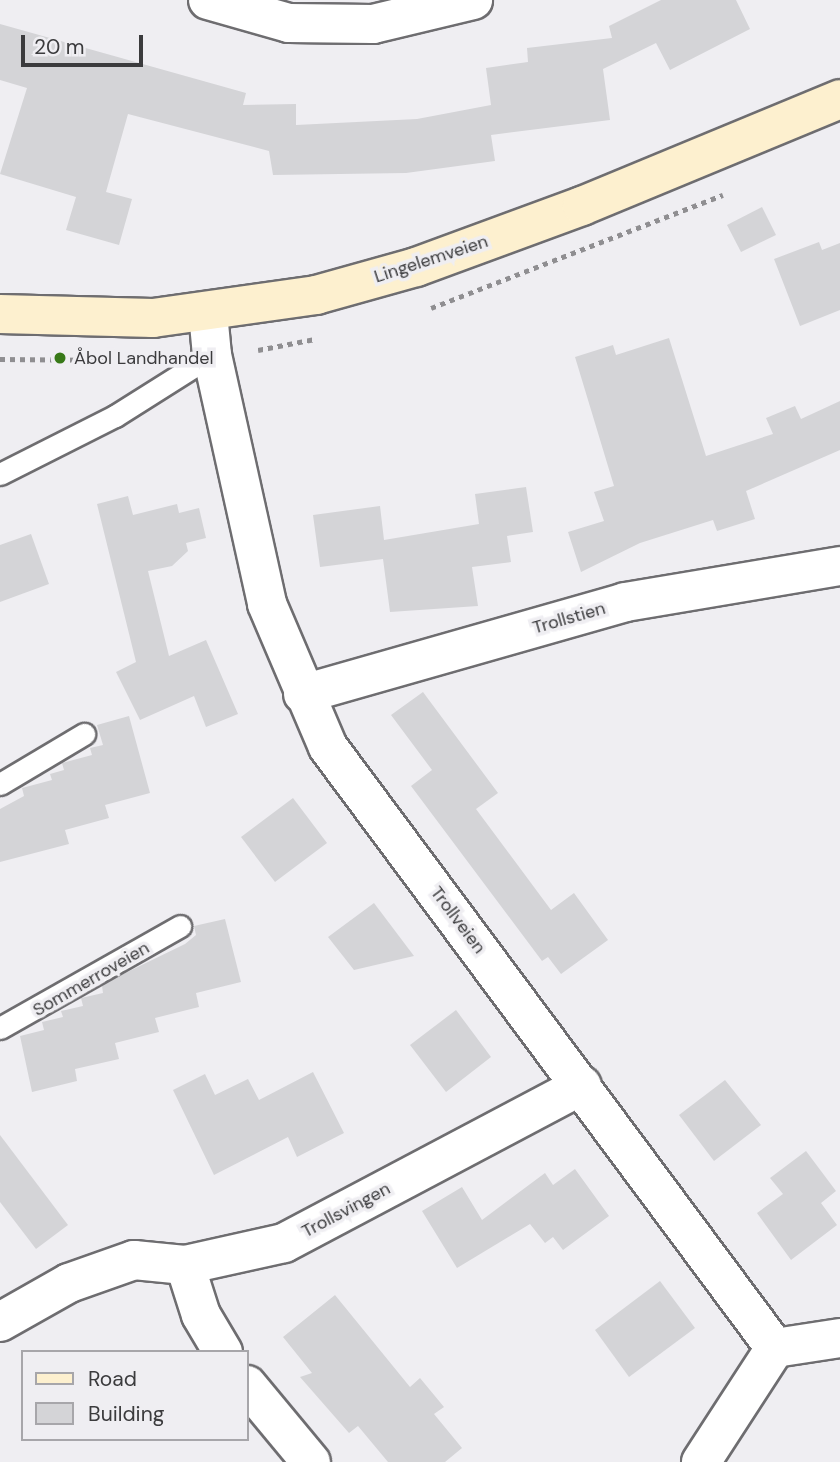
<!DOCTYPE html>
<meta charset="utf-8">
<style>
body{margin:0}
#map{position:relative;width:840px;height:1462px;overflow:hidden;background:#efeef2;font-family:"DM Sans",sans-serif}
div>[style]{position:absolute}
.building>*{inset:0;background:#d4d4d7}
.path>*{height:4.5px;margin-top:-2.25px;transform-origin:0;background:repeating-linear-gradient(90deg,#8f8e91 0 5px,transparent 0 10px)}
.roads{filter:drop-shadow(2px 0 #6e6d70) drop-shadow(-2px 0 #6e6d70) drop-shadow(0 2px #6e6d70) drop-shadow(0 -2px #6e6d70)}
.service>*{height:21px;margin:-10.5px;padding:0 10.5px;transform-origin:10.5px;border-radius:10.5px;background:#fff}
.minor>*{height:38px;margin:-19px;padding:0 19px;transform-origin:19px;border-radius:19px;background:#fff}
.secondary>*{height:38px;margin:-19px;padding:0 19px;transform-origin:19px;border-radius:19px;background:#fdf0cf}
.dots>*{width:19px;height:19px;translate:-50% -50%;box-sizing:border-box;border:4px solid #efeef2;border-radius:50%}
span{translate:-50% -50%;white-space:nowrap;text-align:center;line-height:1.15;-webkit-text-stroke:7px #efeef2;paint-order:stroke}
.street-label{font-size:18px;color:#3b3b3d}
.poi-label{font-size:18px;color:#3b3b3d}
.left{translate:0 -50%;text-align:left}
.legend{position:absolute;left:21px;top:1350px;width:228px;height:91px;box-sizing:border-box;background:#efeef2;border:2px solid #a7a6aa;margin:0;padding:9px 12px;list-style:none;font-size:21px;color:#3b3b3d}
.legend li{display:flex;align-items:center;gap:14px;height:35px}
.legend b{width:35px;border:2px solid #a7a6aa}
.scale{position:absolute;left:21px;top:35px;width:122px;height:32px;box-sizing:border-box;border:4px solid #3b3b3d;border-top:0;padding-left:9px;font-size:21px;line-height:24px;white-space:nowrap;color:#3b3b3d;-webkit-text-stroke:5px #efeef2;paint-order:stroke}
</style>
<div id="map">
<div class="building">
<div style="clip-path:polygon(661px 0,736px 0,750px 29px,670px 70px,656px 43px,603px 69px,610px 120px,491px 135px,495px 161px,406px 173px,273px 175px,269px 151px,128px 114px,106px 192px,132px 199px,119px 245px,66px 230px,76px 197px,0 174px,27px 88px,0 80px,0 24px,246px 93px,243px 105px,296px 104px,296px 125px,417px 119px,491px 105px,486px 68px,528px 62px,527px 48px,612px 38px,609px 26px)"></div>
<div style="clip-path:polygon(762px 207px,776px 235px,741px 252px,727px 225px)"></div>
<div style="clip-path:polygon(819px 242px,822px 250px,840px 243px,840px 310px,800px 326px,774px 259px)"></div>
<div style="clip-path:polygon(669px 338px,706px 456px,773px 434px,766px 418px,795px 406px,801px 419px,840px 401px,840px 450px,746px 491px,755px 519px,717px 531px,713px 520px,640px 543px,581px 572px,568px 532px,604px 521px,594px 492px,614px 486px,575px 357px,613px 345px,616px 355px)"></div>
<div style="clip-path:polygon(526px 487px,533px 532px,507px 536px,511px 562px,472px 567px,478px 606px,390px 612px,383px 559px,320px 567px,313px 515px,380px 506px,384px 540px,479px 524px,475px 494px)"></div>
<div style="clip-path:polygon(128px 496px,133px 515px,177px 504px,179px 513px,199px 508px,206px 538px,186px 543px,188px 551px,172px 566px,148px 571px,169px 656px,206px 640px,238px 714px,206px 727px,194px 696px,140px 720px,116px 672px,136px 662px,97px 504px)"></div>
<div style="clip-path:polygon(31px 534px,49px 584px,0 602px,0 545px)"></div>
<div style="clip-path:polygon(423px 692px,498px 793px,476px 809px,551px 910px,574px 893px,608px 940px,561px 974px,548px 957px,542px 961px,411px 786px,432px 770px,391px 715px)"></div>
<div style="clip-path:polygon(129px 716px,150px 793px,105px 805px,109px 818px,65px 830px,69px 844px,0 862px,0 809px,24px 796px,22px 788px,52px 780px,50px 774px,64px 770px,62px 763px,92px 755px,90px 748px,103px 745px,97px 725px)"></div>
<div style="clip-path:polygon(293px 798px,327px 843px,275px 882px,241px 837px)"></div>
<div style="clip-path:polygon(374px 903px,414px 956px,354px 970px,328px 937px)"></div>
<div style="clip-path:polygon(225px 919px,241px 982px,196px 993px,199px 1007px,155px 1018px,159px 1032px,115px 1043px,119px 1059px,75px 1069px,77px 1081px,32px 1092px,20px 1036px,44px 1030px,42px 1022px,63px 1017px,61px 1011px,83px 1006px,81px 998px,103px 993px,102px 986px,113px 979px,185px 944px,196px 935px,194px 926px)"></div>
<div style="clip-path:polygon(456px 1010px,491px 1057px,446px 1092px,410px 1045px)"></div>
<div style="clip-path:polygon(313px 1072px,344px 1133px,297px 1157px,288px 1137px,214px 1175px,173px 1090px,205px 1074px,215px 1095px,248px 1079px,259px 1100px)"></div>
<div style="clip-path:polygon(725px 1080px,761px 1125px,714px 1161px,679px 1115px)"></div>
<div style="clip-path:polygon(0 1135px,68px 1225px,36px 1249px,0 1202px)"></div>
<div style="clip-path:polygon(806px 1151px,836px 1191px,821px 1203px,837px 1225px,791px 1260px,757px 1213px,783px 1194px,770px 1178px)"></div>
<div style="clip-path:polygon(575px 1169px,609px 1216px,563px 1250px,553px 1237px,545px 1243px,530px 1224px,457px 1268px,422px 1211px,462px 1187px,482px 1220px,545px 1173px,553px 1185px)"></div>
<div style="clip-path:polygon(660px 1281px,695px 1328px,629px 1377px,595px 1330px)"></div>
<div style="clip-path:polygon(335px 1295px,410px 1387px,420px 1378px,444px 1407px,434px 1414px,462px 1448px,445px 1462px,388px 1462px,358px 1426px,349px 1433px,300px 1377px,312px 1373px,283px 1337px)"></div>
</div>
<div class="path">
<div style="left:431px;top:308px;width:313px;rotate:-21.2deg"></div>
<div style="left:258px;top:350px;width:58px;rotate:-10.9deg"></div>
<div style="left:0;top:359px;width:113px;rotate:0.5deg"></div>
</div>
<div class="roads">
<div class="service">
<div style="left:0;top:474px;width:129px;rotate:-26.8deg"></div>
<div style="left:115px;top:416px;width:115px;rotate:-32.2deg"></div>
<div style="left:0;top:784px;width:98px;rotate:-30.8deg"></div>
<div style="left:0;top:1028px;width:207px;rotate:-29.5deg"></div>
</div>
<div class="minor">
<div style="left:208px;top:0;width:84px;rotate:15.9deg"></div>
<div style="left:289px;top:23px;width:84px;rotate:0.7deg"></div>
<div style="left:373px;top:24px;width:103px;rotate:-13.5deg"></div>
<div style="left:208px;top:313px;width:42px;rotate:84.6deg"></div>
<div style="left:212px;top:355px;width:255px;rotate:77.5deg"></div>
<div style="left:267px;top:604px;width:155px;rotate:66.9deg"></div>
<div style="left:328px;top:747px;width:749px;rotate:53.36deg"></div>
<div style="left:775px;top:1348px;width:136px;rotate:123deg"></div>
<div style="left:303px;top:694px;width:335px;rotate:-15.9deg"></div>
<div style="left:625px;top:602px;width:218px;rotate:-9.5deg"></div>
<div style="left:185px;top:1265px;width:52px;rotate:72.3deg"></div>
<div style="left:201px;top:1315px;width:43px;rotate:59.3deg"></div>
<div style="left:0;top:1322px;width:79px;rotate:-29.5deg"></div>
<div style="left:69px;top:1283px;width:69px;rotate:-19.5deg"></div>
<div style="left:134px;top:1260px;width:51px;rotate:5.6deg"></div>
<div style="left:185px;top:1265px;width:101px;rotate:-12.5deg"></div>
<div style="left:284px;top:1243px;width:337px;rotate:-27.9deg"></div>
<div style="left:775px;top:1348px;width:66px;rotate:-8.7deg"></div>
<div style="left:247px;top:1385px;width:100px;rotate:50.3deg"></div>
</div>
<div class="secondary">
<div style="left:0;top:314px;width:153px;rotate:1.5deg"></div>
<div style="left:153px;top:318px;width:165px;rotate:-8deg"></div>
<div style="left:316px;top:295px;width:104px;rotate:-15.6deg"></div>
<div style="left:416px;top:267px;width:177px;rotate:-20.2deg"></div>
<div style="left:582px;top:206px;width:279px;rotate:-22.5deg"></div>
</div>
</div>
<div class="dots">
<div style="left:60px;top:358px;background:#387918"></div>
</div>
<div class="street-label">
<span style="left:431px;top:259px;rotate:-18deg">Lingelemveien</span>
<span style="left:569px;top:618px;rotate:-16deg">Trollstien</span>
<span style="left:458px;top:920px;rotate:53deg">Trollveien</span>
<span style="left:91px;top:979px;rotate:-30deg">Sommerroveien</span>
<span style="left:346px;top:1210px;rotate:-28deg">Trollsvingen</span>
</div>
<div class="poi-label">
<span class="left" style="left:74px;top:358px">Åbol Landhandel</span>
</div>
<ul class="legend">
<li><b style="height:9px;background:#fdf0cf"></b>Road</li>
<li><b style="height:19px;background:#d4d4d7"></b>Building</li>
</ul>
<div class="scale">20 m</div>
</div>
